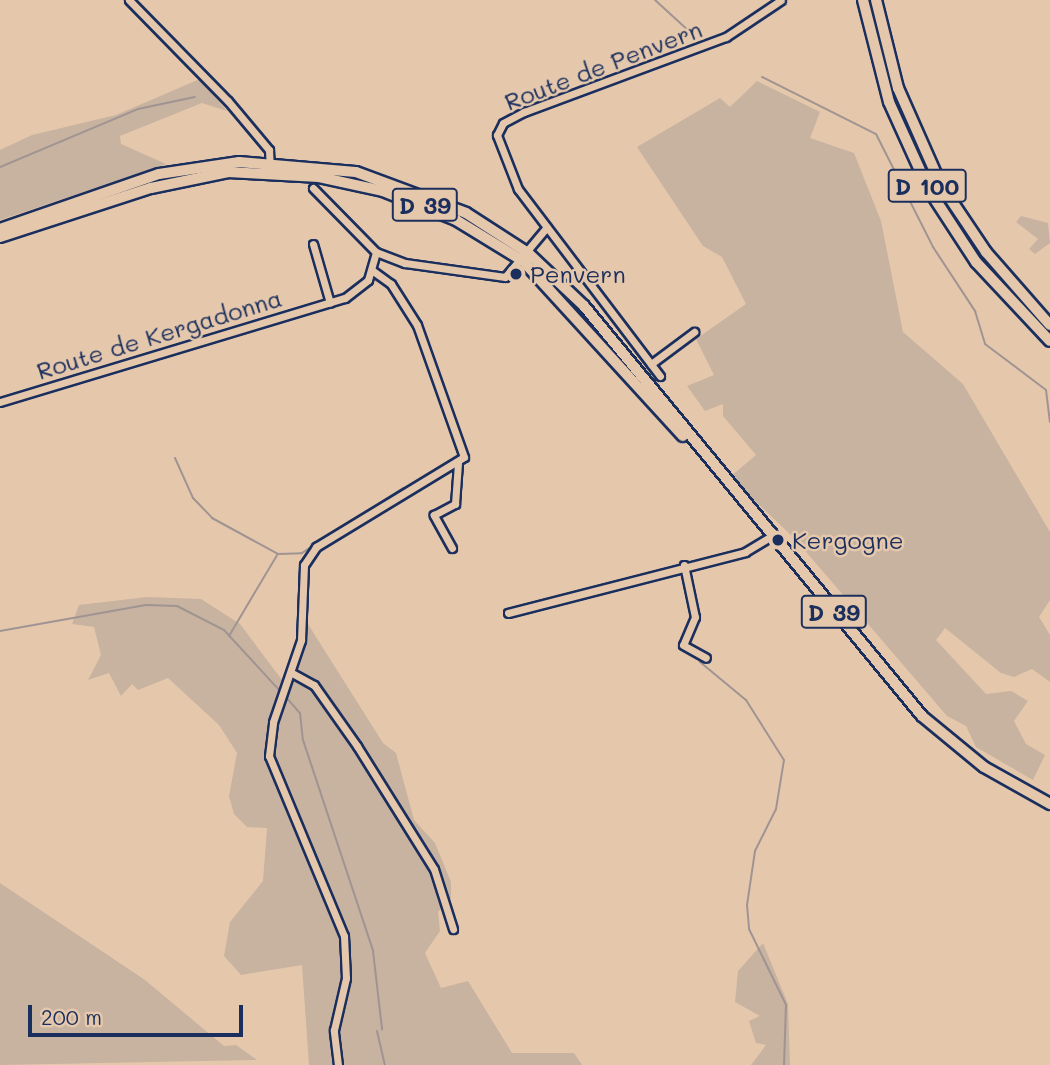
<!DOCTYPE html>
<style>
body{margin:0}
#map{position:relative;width:1050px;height:1065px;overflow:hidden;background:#e5c8ac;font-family:Mali,sans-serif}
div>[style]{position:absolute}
.green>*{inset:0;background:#c8b2a0}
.stream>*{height:2px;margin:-1px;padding:0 1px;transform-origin:1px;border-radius:1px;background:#a09492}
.roads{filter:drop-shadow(2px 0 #1b2f5e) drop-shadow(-2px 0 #1b2f5e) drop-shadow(0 2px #1b2f5e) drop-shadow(0 -2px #1b2f5e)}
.minor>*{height:7px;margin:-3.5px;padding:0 3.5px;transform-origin:3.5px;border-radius:3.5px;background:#e5c8ac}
.major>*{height:10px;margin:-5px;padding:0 5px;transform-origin:5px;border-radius:5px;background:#e5c8ac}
.highway>*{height:10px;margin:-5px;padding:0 5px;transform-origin:5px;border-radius:5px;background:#e5c8ac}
.dots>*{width:19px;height:19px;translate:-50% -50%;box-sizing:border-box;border:4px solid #e5c8ac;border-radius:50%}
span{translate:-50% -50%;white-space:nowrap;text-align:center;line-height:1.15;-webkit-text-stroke:5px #e5c8ac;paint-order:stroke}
.shield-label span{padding:2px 5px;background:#e5c8ac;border:2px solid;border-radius:5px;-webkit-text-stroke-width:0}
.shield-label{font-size:23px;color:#1b2f5e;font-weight:700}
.street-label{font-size:24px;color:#1b2f5e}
.poi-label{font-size:24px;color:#1b2f5e}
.left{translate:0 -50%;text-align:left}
.scale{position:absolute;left:28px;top:1005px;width:215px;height:32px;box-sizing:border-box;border:4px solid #1b2f5e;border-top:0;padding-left:9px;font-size:21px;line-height:24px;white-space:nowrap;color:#1b2f5e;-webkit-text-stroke:5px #e5c8ac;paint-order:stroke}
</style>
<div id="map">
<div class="green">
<div style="clip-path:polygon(200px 79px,227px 111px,202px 103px,120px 136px,121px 144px,166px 164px,0 220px,0 150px,32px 135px,116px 115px)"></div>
<div style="clip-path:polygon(757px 81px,820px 112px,810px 138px,854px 153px,881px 221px,903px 332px,963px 384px,1050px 532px,1050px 600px,1039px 617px,1050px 635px,1050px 682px,1032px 669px,1014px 677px,1001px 673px,945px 628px,936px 640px,986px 694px,1011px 691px,1028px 701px,1014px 721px,1026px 744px,1045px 755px,1033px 780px,976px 747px,966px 726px,947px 716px,795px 539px,730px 477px,756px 455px,723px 416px,723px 404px,705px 411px,687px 386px,714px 375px,696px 339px,746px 304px,722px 257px,703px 246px,637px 147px,720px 98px,730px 107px)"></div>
<div style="clip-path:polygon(1021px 216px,1048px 223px,1050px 243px,1035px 254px,1029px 249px,1038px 239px,1016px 222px)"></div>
<div style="clip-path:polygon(147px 597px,201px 599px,240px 624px,282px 680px,306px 621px,383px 743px,396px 753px,414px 820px,435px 843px,451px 882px,451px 898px,438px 912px,440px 931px,425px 953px,441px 988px,468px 981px,512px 1053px,574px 1053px,582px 1065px,309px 1065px,302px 965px,241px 975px,224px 956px,230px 922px,263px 881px,267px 828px,247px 827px,234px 814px,229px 796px,237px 753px,219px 725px,168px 678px,138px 690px,132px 684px,121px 696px,109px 673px,88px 680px,101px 655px,94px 627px,72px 624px,79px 605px)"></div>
<div style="clip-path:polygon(0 883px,145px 980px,224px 1046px,236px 1045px,257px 1060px,0 1065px)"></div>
<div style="clip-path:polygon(763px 943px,788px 1004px,790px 1065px,751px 1065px,766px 1045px,756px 1043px,749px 1021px,760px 1016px,735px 1002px,738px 971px)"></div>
</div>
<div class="stream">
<div style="left:655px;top:0;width:47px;rotate:42.4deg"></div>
<div style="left:762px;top:77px;width:127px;rotate:26.6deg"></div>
<div style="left:876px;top:134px;width:127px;rotate:63.2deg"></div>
<div style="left:933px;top:247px;width:77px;rotate:56.7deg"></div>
<div style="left:975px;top:311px;width:34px;rotate:73deg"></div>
<div style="left:985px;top:344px;width:76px;rotate:37deg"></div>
<div style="left:1046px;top:390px;width:32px;rotate:83deg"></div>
<div style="left:0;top:167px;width:150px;rotate:-22.8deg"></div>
<div style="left:138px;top:109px;width:58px;rotate:-11.9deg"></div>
<div style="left:175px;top:458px;width:44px;rotate:65.8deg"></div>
<div style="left:193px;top:498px;width:28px;rotate:46deg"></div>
<div style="left:212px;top:518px;width:75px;rotate:28.6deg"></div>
<div style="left:278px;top:554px;width:24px;rotate:-2deg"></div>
<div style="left:302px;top:553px;width:14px;rotate:-34deg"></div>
<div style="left:363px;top:514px;width:48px;rotate:-33deg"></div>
<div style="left:0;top:631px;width:148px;rotate:-10.1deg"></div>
<div style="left:146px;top:605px;width:31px;rotate:2deg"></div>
<div style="left:177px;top:606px;width:53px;rotate:27.1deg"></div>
<div style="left:224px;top:630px;width:84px;rotate:47.4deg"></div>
<div style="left:229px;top:636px;width:94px;rotate:-59.3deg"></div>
<div style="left:700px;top:662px;width:60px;rotate:39.6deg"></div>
<div style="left:746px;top:700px;width:71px;rotate:57.7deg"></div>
<div style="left:784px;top:760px;width:50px;rotate:99.3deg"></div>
<div style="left:776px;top:809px;width:47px;rotate:116.6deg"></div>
<div style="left:755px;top:851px;width:55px;rotate:98.4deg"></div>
<div style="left:747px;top:905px;width:24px;rotate:85deg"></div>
<div style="left:749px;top:929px;width:85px;rotate:64deg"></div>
<div style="left:786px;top:1005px;width:60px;rotate:91.9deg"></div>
<div style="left:285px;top:696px;width:23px;rotate:49deg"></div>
<div style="left:300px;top:713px;width:27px;rotate:84deg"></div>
<div style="left:303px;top:740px;width:222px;rotate:71.6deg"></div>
<div style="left:373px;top:951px;width:79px;rotate:83.4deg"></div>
<div style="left:377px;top:1031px;width:35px;rotate:77deg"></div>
</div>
<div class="roads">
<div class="minor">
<div style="left:129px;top:0;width:141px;rotate:45.6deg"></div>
<div style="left:228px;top:101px;width:64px;rotate:50.1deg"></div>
<div style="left:269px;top:150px;width:18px;rotate:87deg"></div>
<div style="left:313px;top:188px;width:90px;rotate:45.5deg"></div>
<div style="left:313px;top:244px;width:61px;rotate:73.9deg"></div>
<div style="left:651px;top:364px;width:54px;rotate:-36.7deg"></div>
<div style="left:660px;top:376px;width:235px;rotate:-127.2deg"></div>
<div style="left:518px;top:189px;width:58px;rotate:-111.3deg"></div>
<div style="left:497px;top:135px;width:13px;rotate:-63deg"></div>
<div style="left:503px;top:123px;width:24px;rotate:-28deg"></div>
<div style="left:524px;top:112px;width:215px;rotate:-20.4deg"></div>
<div style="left:726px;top:37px;width:66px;rotate:-33.9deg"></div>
<div style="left:0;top:402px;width:360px;rotate:-16.8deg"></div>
<div style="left:345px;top:298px;width:29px;rotate:-38deg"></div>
<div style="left:368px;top:280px;width:29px;rotate:-74deg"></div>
<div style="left:376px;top:252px;width:31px;rotate:21deg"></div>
<div style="left:405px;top:263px;width:101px;rotate:8deg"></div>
<div style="left:505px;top:277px;width:65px;rotate:-50deg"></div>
<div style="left:452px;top:548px;width:38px;rotate:-119deg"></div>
<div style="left:434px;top:515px;width:24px;rotate:-28deg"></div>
<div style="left:455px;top:504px;width:41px;rotate:-85.8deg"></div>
<div style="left:684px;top:565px;width:53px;rotate:78.1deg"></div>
<div style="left:695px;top:617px;width:30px;rotate:113deg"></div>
<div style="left:683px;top:645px;width:26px;rotate:29deg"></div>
<div style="left:508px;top:613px;width:245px;rotate:-14.4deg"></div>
<div style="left:745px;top:552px;width:31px;rotate:-31deg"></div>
<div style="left:292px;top:673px;width:25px;rotate:29deg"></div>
<div style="left:314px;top:685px;width:75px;rotate:54.8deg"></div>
<div style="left:357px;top:746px;width:145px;rotate:58deg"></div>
<div style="left:434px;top:869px;width:63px;rotate:72.4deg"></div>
<div style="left:338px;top:1065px;width:35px;rotate:-97deg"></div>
<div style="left:334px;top:1030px;width:53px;rotate:-77deg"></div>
<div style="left:346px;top:978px;width:42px;rotate:-92.7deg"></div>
<div style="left:344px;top:936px;width:195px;rotate:-112.6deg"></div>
<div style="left:269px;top:756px;width:34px;rotate:-83deg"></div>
<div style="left:273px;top:722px;width:87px;rotate:-71.1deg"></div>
<div style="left:301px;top:640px;width:75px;rotate:-87.7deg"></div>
<div style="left:304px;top:565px;width:22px;rotate:-56deg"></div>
<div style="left:316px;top:547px;width:173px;rotate:-31.3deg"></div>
<div style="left:464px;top:457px;width:140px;rotate:-109.6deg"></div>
<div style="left:417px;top:325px;width:49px;rotate:-122.4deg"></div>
<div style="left:391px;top:284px;width:22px;rotate:-144deg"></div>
</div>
<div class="major">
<div style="left:0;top:229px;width:168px;rotate:-19.1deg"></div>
<div style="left:159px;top:174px;width:81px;rotate:-8.5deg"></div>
<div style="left:239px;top:162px;width:117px;rotate:4.9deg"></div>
<div style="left:356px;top:172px;width:117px;rotate:20.4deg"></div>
<div style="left:466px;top:213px;width:74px;rotate:32.8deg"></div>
<div style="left:528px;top:253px;width:77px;rotate:43.4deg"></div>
<div style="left:584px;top:306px;width:531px;rotate:50.5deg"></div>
<div style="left:922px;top:716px;width:80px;rotate:39.4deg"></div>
<div style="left:984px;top:767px;width:76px;rotate:29.3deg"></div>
<div style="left:0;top:237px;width:159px;rotate:-18deg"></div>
<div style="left:151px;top:188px;width:79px;rotate:-11.7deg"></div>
<div style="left:228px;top:172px;width:91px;rotate:3.1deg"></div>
<div style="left:319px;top:177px;width:66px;rotate:12.3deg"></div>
<div style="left:383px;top:191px;width:79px;rotate:21.7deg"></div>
<div style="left:456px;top:220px;width:79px;rotate:31.5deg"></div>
<div style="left:523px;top:261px;width:237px;rotate:47.6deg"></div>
</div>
<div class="highway">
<div style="left:863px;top:0;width:105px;rotate:75.7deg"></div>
<div style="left:889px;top:102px;width:97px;rotate:65.6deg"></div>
<div style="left:929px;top:190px;width:86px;rotate:56.9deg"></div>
<div style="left:976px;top:262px;width:108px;rotate:46.9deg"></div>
<div style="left:876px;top:0;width:91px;rotate:76deg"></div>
<div style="left:898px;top:88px;width:106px;rotate:66.1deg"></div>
<div style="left:941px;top:185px;width:81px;rotate:56.1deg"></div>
<div style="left:986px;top:252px;width:97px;rotate:48.8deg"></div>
</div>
</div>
<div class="dots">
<div style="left:516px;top:274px;background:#1b2f5e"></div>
<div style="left:778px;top:540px;background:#1b2f5e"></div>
</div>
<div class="shield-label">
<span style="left:927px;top:186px">D 100</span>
<span style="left:425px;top:205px">D 39</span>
<span style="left:834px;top:612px">D 39</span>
</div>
<div class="street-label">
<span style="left:603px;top:65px;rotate:-21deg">Route de Penvern</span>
<span style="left:159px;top:334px;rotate:-17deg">Route de Kergadonna</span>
</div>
<div class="poi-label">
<span class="left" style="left:530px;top:274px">Penvern</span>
<span class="left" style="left:792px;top:540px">Kergogne</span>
</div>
<div class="scale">200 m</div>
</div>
